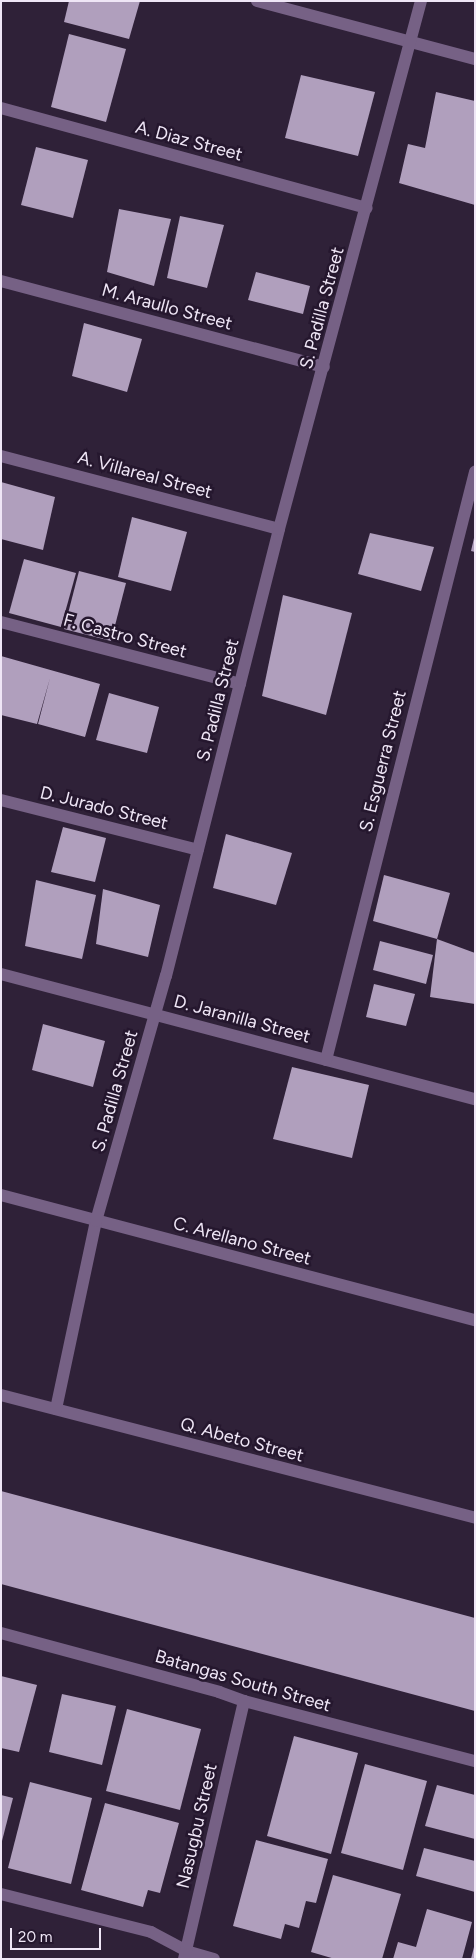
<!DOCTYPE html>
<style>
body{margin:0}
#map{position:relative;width:476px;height:1960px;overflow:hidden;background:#2f2138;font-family:Figtree,sans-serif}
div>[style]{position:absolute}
.building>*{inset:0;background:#b09fbd}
.minor>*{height:12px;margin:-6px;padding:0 6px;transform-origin:6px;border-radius:6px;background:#766185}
span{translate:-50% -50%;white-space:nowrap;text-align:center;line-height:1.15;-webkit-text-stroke:5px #25172e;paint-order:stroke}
.street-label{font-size:18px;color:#efe6f6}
.frame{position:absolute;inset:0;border:2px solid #efe6f6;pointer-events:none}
.scale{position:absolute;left:10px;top:1928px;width:91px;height:22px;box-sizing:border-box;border:2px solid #efe6f6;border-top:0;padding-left:6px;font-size:15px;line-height:18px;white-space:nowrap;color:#efe6f6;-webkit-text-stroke:4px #25172e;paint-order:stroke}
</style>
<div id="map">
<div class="building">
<div style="clip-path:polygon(69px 1px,140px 1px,129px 39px,64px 22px)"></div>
<div style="clip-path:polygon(69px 34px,126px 49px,106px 122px,51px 107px)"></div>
<div style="clip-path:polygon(301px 75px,375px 92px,358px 156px,285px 138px)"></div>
<div style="clip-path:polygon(436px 92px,475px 101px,475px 205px,399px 183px,408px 144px,425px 148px)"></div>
<div style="clip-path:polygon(36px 147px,88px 160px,73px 218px,21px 205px)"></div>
<div style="clip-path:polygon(119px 209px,171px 219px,154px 286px,107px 272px)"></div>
<div style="clip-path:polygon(180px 216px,224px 225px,207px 288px,167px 278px)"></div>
<div style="clip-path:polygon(256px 272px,310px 286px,303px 314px,248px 300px)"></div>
<div style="clip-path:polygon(84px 323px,142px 339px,127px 392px,72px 376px)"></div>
<div style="clip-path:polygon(1px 482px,55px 497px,43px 550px,1px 539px)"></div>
<div style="clip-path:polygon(132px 517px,187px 532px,171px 591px,118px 577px)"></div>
<div style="clip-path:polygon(370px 533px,434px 547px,421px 591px,358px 574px)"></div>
<div style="clip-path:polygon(474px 538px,475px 538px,475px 552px,471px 551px)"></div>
<div style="clip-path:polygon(24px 559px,76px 573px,61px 627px,9px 613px)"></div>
<div style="clip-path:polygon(79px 571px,126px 583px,111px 641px,64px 629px)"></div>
<div style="clip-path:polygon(283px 595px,352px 613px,326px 715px,262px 696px)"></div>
<div style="clip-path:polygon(1px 656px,100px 684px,85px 737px,38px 724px,50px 678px,37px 724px,1px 715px)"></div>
<div style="clip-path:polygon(109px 693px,159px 707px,147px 753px,96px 740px)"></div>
<div style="clip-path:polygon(63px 827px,106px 838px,95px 882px,51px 872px)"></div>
<div style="clip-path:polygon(226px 834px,292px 853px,276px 905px,213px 888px)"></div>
<div style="clip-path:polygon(384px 875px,450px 893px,437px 939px,373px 921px)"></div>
<div style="clip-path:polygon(36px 880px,96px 895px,82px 959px,25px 946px)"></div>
<div style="clip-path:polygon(103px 889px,160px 905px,148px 957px,96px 944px)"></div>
<div style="clip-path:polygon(437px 939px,475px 953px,475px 1004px,430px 997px)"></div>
<div style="clip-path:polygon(380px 941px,433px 955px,426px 984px,373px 970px)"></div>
<div style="clip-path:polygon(374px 984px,415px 994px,406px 1026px,366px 1017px)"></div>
<div style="clip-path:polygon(43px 1024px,105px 1041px,93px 1087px,32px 1070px)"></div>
<div style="clip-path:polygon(292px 1067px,369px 1085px,352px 1158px,273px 1139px)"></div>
<div style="clip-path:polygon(1px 1491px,475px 1618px,475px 1711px,1px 1584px)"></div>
<div style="clip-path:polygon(1px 1676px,37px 1685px,19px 1752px,1px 1748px)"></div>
<div style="clip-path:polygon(62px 1694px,116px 1706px,102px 1765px,49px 1752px)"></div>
<div style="clip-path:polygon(127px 1709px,201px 1729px,180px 1810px,106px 1791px)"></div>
<div style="clip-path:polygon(294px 1736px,358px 1753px,331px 1854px,267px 1836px)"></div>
<div style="clip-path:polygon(365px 1764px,427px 1781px,403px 1870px,341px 1853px)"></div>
<div style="clip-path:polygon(30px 1782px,92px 1798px,71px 1884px,8px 1868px)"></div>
<div style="clip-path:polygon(437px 1785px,475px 1795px,475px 1839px,425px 1826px)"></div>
<div style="clip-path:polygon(1px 1795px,13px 1798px,2px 1841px,1px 1841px)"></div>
<div style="clip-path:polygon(105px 1803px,179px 1823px,160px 1893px,148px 1890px,143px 1907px,81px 1890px)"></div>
<div style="clip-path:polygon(256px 1840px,328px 1859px,316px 1903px,306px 1901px,299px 1928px,285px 1924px,281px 1939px,233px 1926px)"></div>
<div style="clip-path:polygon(424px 1848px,475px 1861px,475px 1892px,416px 1876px)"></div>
<div style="clip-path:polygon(333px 1875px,401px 1894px,382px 1959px,335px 1959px,311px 1952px)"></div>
<div style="clip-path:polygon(427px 1909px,472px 1922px,462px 1959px,393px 1959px,398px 1942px,416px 1947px)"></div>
<div style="clip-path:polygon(474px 1947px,475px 1959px,471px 1959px)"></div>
</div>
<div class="minor">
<div style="left:257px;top:1px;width:226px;rotate:14.9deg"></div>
<div style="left:1px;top:108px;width:379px;rotate:15.3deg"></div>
<div style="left:1px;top:281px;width:334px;rotate:14.9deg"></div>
<div style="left:1px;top:456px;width:287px;rotate:14.7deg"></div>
<div style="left:1px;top:622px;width:247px;rotate:14.5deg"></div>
<div style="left:1px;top:800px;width:203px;rotate:14.2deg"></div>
<div style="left:1px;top:974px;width:490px;rotate:14.8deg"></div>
<div style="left:326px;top:1060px;width:607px;rotate:-75.78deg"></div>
<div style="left:1px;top:1195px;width:490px;rotate:14.8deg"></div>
<div style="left:1px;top:1395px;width:490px;rotate:14.5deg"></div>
<div style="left:56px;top:1409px;width:192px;rotate:-78deg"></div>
<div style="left:96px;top:1221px;width:255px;rotate:-74.1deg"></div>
<div style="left:166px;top:976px;width:461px;rotate:-75.8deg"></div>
<div style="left:279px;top:529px;width:547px;rotate:-74.95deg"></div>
<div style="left:1px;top:1633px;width:226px;rotate:15.1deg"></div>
<div style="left:219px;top:1692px;width:27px;rotate:20deg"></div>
<div style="left:244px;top:1701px;width:239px;rotate:14.6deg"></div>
<div style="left:1px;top:1894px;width:155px;rotate:14.2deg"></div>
<div style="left:151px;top:1932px;width:40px;rotate:28deg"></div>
<div style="left:186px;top:1951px;width:29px;rotate:16deg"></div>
<div style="left:184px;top:1959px;width:265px;rotate:-76.9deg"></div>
</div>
<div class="street-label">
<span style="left:189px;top:141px;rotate:15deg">A. Diaz Street</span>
<span style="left:167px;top:307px;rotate:15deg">M. Araullo Street</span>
<span style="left:322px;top:308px;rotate:-75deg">S. Padilla Street</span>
<span style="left:145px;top:475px;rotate:15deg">A. Villareal Street</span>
<span style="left:125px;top:636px;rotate:15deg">F. Castro Street</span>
<span style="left:218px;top:700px;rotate:-76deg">S. Padilla Street</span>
<span style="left:383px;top:761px;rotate:-76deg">S. Esguerra Street</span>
<span style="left:104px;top:808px;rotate:14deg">D. Jurado Street</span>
<span style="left:242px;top:1019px;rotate:15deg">D. Jaranilla Street</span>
<span style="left:115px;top:1091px;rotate:-74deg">S. Padilla Street</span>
<span style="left:242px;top:1241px;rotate:15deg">C. Arellano Street</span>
<span style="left:242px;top:1440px;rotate:15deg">Q. Abeto Street</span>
<span style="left:243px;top:1681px;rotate:16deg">Batangas South Street</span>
<span style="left:197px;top:1826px;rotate:-77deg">Nasugbu Street</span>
</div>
<div class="frame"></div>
<div class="scale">20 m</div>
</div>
